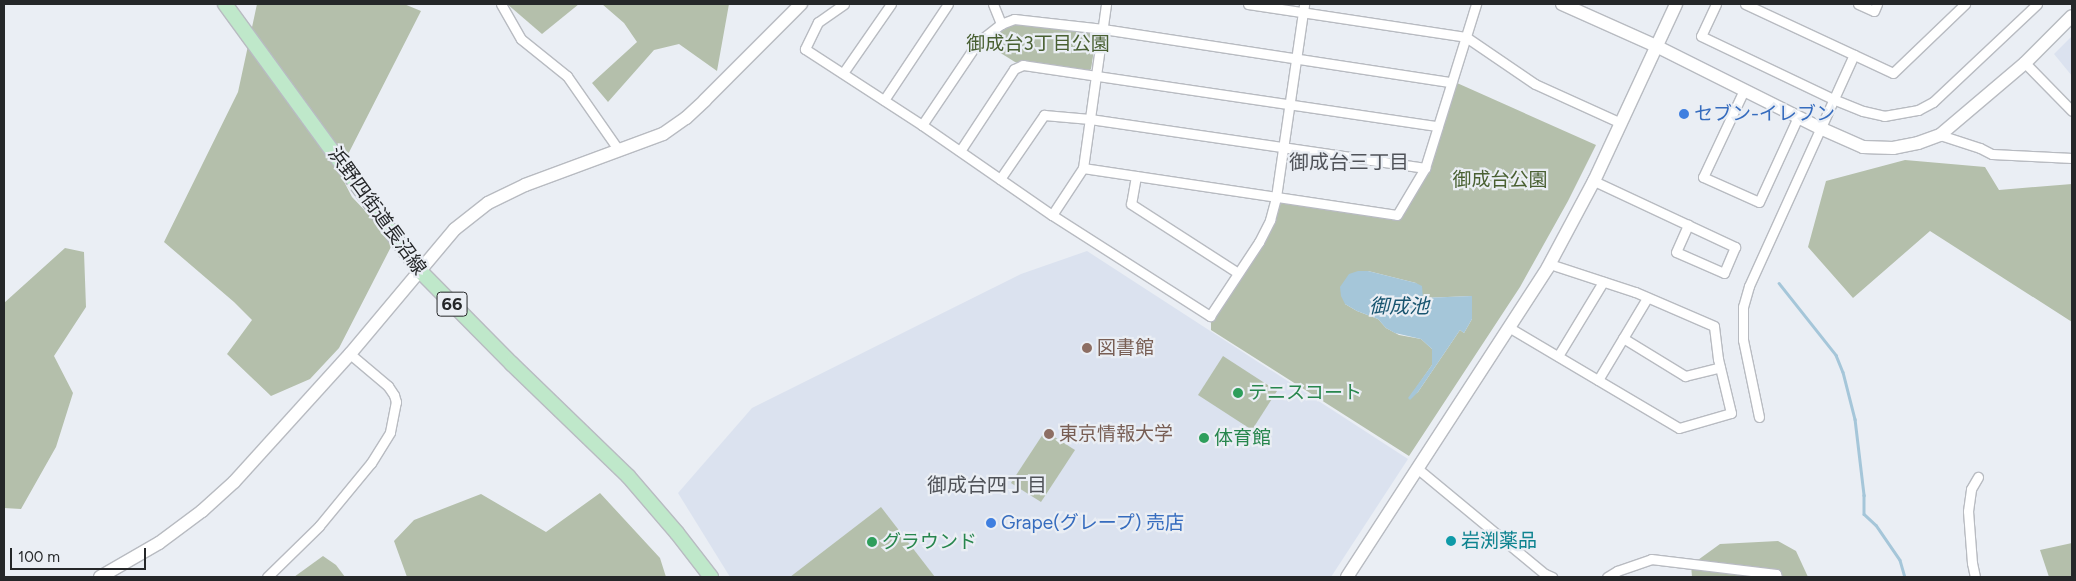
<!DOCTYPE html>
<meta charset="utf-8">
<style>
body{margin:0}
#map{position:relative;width:2076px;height:581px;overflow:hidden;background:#eaeef4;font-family:Figtree,"Noto Sans JP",sans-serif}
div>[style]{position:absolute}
.built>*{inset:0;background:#dbe2ef}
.green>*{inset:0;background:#b4bfab}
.water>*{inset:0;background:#a5c6d9}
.stream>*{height:2.5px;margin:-1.25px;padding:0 1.25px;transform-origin:1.25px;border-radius:1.25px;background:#a5c6d9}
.roads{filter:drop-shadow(1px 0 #b8bbc1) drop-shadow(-1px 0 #b8bbc1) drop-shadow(0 1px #b8bbc1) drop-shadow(0 -1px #b8bbc1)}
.street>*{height:9px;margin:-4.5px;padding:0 4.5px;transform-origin:4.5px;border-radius:4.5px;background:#fff}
.secondary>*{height:12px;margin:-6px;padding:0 6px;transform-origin:6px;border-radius:6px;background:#fff}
.primary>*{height:14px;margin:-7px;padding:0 7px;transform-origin:7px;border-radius:7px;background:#bfe8ca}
.dots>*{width:14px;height:14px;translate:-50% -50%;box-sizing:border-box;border:2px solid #eaeef4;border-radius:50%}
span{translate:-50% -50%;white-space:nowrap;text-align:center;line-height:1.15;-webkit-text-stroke:4.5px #eaeef4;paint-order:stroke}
.shield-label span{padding:1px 4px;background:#eaeef4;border:1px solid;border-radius:4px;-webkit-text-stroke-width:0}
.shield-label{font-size:18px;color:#252729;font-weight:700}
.park-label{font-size:19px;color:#496032}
.shop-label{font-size:19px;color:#366cbe}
.left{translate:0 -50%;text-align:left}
.street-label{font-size:19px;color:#252729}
.education-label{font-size:19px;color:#785e54}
.leisure-label{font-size:19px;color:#27864d}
.culture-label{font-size:19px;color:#0d838f}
.neighbourhood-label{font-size:20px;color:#505359}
.water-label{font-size:20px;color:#195570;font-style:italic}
.frame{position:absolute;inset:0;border:5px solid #252729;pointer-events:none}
.scale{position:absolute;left:10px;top:548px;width:136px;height:22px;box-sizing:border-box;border:2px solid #252729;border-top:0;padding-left:6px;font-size:15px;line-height:18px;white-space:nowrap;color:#252729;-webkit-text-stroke:4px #eaeef4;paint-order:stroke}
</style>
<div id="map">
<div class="built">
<div style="clip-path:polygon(2072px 36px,2072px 76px,2054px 54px)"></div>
<div style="clip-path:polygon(1087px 251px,1408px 459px,1331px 577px,730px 577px,678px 493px,752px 408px,1021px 274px)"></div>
</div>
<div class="green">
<div style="clip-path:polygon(257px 4px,404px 4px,421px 11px,339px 172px,352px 197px,394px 241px,339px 348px,310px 379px,271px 396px,227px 354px,252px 320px,234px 302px,164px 242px,238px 92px)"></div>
<div style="clip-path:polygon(507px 4px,579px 4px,542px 34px)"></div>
<div style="clip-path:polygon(602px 4px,729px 4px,717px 71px,679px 44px,654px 50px,608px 102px,592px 83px,637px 42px,624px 23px)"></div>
<div style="clip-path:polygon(1013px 22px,1093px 32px,1096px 37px,1091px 69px,1087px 72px,1015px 62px,983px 42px,988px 35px)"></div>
<div style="clip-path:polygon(evenodd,1457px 83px,1596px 145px,1568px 201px,1520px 287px,1409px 456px,1211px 330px,1211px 320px,1246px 265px,1278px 206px,1283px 203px,1397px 220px,1430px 172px,1457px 83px,1368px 271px,1416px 283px,1423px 298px,1472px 296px,1472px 319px,1464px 333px,1460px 330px,1418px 392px,1409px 398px,1432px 365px,1432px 349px,1421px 339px,1399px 335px,1386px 328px,1378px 319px,1357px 311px,1345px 304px,1368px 271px)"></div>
<div style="clip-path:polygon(1905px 160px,1985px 167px,1999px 190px,2072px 184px,2072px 322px,1930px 231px,1853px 298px,1808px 247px,1826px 181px)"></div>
<div style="clip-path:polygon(65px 248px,84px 252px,86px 307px,54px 356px,73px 393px,56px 447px,21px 509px,4px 508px,4px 303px)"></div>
<div style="clip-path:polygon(1223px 356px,1277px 391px,1252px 430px,1198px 395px)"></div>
<div style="clip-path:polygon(1045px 431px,1075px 450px,1041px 502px,1011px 483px)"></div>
<div style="clip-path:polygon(600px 493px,660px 558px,666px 577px,407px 577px,394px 541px,414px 520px,481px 494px,546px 532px)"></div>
<div style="clip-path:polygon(881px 507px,935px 577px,790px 577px)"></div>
<div style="clip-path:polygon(1778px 541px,1796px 551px,1808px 577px,1692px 577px,1691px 565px,1720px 544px)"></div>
<div style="clip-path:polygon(2072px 543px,2072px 577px,2049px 577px,2040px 550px)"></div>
<div style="clip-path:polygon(323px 556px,336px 565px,345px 577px,294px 577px)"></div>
</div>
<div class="water">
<div style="clip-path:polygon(1358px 271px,1368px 271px,1416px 283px,1422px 286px,1423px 298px,1472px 296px,1472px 319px,1464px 333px,1460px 330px,1418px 392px,1410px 400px,1408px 398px,1432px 365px,1432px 349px,1421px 339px,1395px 333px,1386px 328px,1378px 319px,1357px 311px,1345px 304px,1341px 296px,1340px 287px,1349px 274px)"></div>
</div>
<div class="stream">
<div style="left:1779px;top:283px;width:92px;rotate:51.6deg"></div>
<div style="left:1836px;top:355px;width:18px;rotate:68deg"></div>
<div style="left:1843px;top:372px;width:49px;rotate:75.7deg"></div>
<div style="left:1855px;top:419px;width:77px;rotate:83.2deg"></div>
<div style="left:1864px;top:495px;width:19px;rotate:90deg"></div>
<div style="left:1864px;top:514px;width:16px;rotate:43deg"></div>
<div style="left:1876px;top:525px;width:42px;rotate:55.6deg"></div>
<div style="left:1900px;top:560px;width:18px;rotate:74deg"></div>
</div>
<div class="roads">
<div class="street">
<div style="left:501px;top:4px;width:40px;rotate:60.3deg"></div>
<div style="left:521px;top:39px;width:59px;rotate:38.8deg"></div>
<div style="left:567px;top:76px;width:89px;rotate:55.1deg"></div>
<div style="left:844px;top:4px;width:32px;rotate:145deg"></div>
<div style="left:818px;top:22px;width:30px;rotate:116deg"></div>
<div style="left:805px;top:49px;width:140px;rotate:33deg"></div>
<div style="left:922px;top:125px;width:158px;rotate:34.7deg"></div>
<div style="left:1052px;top:215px;width:188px;rotate:32.6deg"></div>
<div style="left:1210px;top:316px;width:89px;rotate:-56.5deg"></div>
<div style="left:1259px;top:242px;width:25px;rotate:-63deg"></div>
<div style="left:1270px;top:220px;width:24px;rotate:-75deg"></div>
<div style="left:1276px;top:197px;width:195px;rotate:-81.7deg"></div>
<div style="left:993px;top:4px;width:22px;rotate:68deg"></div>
<div style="left:1248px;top:4px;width:220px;rotate:8.6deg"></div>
<div style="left:1466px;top:37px;width:83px;rotate:34.3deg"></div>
<div style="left:1535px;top:84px;width:94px;rotate:24.4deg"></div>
<div style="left:1716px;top:4px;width:35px;rotate:115deg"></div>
<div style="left:1701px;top:36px;width:146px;rotate:25.5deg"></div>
<div style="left:1833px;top:99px;width:32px;rotate:22deg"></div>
<div style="left:1863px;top:111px;width:22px;rotate:13deg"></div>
<div style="left:1884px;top:116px;width:35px;rotate:-10deg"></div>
<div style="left:1918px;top:110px;width:17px;rotate:-28deg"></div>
<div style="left:1933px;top:102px;width:143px;rotate:-43.3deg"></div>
<div style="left:1745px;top:4px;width:163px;rotate:25deg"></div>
<div style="left:1893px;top:73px;width:100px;rotate:-43.8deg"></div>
<div style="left:1858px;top:4px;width:17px;rotate:24deg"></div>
<div style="left:1874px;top:11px;width:8px;rotate:-67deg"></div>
<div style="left:2025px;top:63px;width:67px;rotate:45.6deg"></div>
<div style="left:843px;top:73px;width:84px;rotate:-55.2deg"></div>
<div style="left:1744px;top:90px;width:96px;rotate:115.2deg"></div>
<div style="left:1703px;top:177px;width:61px;rotate:24.1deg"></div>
<div style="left:1759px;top:202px;width:94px;rotate:-65.4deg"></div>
<div style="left:884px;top:100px;width:115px;rotate:-56.3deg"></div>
<div style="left:922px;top:125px;width:100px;rotate:-56deg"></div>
<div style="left:978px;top:42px;width:29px;rotate:-38deg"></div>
<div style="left:1001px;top:24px;width:14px;rotate:-21deg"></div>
<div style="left:1014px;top:19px;width:90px;rotate:6.4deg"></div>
<div style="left:1103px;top:29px;width:352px;rotate:8.7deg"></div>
<div style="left:1940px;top:135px;width:42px;rotate:18deg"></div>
<div style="left:1980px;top:148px;width:13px;rotate:27deg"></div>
<div style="left:1992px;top:154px;width:80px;rotate:2.9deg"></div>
<div style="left:960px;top:151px;width:98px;rotate:-56.6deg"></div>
<div style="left:1014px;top:69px;width:10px;rotate:-24deg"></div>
<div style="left:1023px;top:65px;width:419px;rotate:8.4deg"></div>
<div style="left:1083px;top:168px;width:317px;rotate:8.5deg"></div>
<div style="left:1397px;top:215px;width:55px;rotate:-59.2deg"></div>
<div style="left:1425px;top:168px;width:172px;rotate:-72.7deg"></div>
<div style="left:1136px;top:176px;width:28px;rotate:100deg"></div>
<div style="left:1131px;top:204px;width:127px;rotate:32.8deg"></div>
<div style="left:1000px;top:179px;width:78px;rotate:-55.5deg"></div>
<div style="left:1044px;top:115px;width:46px;rotate:5deg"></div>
<div style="left:1090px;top:119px;width:339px;rotate:8.3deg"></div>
<div style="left:1594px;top:181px;width:156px;rotate:25.1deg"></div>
<div style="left:1735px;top:247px;width:28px;rotate:113deg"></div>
<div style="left:1724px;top:273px;width:52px;rotate:-156.4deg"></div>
<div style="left:1676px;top:252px;width:30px;rotate:-66deg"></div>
<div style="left:1052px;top:215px;width:56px;rotate:-56.6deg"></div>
<div style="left:1083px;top:168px;width:166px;rotate:-82deg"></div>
<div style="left:1510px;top:328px;width:196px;rotate:30.6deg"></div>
<div style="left:1679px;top:428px;width:54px;rotate:-16.1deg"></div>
<div style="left:1731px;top:413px;width:56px;rotate:-103.5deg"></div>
<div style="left:1718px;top:359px;width:33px;rotate:-97deg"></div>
<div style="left:1714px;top:326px;width:86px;rotate:-156.7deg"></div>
<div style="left:1635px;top:292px;width:89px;rotate:-161.8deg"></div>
<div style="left:1623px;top:338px;width:73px;rotate:31.5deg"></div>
<div style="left:1685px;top:376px;width:36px;rotate:-14deg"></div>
<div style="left:1558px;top:356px;width:87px;rotate:-58.7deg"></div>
<div style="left:1598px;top:380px;width:96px;rotate:-59.1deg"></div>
<div style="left:1759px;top:417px;width:79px;rotate:-101.7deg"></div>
<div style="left:1743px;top:340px;width:33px;rotate:-90deg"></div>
<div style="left:1743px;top:307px;width:22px;rotate:-74deg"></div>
<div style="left:1749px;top:286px;width:254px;rotate:-65.6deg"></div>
<div style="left:1418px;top:469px;width:165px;rotate:39.6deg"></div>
<div style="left:1545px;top:574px;width:8px;rotate:23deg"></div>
<div style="left:267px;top:577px;width:73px;rotate:-44.4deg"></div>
<div style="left:319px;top:526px;width:82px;rotate:-50.5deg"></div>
<div style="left:371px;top:463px;width:36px;rotate:-58deg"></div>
<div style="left:390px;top:432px;width:31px;rotate:-79deg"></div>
<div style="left:396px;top:402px;width:7px;rotate:-106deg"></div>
<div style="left:394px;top:395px;width:11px;rotate:-124deg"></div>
<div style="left:388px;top:386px;width:50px;rotate:-139.9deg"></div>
<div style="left:1607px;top:577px;width:12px;rotate:-31deg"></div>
<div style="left:1617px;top:571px;width:36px;rotate:-19deg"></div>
<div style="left:1651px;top:559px;width:126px;rotate:6.8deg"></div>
<div style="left:1776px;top:574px;width:3px;rotate:72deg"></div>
<div style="left:1975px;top:577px;width:14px;rotate:-102deg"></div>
<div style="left:1972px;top:563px;width:52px;rotate:-94.4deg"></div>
<div style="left:1968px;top:511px;width:22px;rotate:-82deg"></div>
<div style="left:1971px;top:489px;width:14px;rotate:-60deg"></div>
</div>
<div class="secondary">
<div style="left:1562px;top:4px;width:103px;rotate:24.1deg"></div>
<div style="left:1656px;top:46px;width:183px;rotate:26.6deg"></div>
<div style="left:1820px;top:128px;width:47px;rotate:23.8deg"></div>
<div style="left:1863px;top:147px;width:30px;rotate:2deg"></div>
<div style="left:1893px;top:148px;width:25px;rotate:-11deg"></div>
<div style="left:1918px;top:143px;width:23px;rotate:-20deg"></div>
<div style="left:1940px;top:135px;width:111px;rotate:-40.3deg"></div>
<div style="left:2025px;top:63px;width:66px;rotate:-45deg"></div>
<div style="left:100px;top:577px;width:68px;rotate:-30deg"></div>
<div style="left:159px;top:543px;width:54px;rotate:-36.7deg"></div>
<div style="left:202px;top:511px;width:43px;rotate:-42.2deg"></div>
<div style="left:234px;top:482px;width:173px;rotate:-47.8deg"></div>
<div style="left:350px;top:354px;width:163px;rotate:-50deg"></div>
<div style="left:455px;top:229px;width:42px;rotate:-38.2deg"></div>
<div style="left:488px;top:203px;width:41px;rotate:-25.9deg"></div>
<div style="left:525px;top:185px;width:147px;rotate:-20.3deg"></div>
<div style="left:663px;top:134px;width:28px;rotate:-35deg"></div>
<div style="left:686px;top:118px;width:26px;rotate:-43deg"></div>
<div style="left:705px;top:100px;width:136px;rotate:-45deg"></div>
<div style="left:1347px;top:577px;width:369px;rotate:-57deg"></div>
<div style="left:1548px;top:267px;width:98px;rotate:-61.9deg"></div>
<div style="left:1594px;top:181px;width:195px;rotate:-65.1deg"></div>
</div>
<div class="primary">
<div style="left:225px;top:4px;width:329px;rotate:53.9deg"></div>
<div style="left:419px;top:270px;width:132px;rotate:45.3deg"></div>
<div style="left:512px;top:364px;width:161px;rotate:44deg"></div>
<div style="left:628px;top:476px;width:75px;rotate:49.3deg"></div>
<div style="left:677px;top:533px;width:56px;rotate:52.3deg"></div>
</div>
</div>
<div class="dots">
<div style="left:1684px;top:114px;background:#3f7fe0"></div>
<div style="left:1087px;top:348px;background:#8d6e63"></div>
<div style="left:1238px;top:393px;background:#2e9e5b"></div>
<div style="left:1049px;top:434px;background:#8d6e63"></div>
<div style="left:1204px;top:438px;background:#2e9e5b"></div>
<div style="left:991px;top:523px;background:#3f7fe0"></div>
<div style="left:1451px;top:541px;background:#0f9aa8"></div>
<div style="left:872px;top:542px;background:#2e9e5b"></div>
</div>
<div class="shield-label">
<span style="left:452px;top:304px">66</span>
</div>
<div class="park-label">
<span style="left:1038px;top:44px">御成台3丁目公園</span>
<span style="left:1500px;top:180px">御成台公園</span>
</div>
<div class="shop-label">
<span class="left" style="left:1694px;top:114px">セブン-イレブン</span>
<span class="left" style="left:1001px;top:523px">Grape(グレープ) 売店</span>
</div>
<div class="street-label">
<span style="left:377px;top:211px;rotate:54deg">浜野四街道長沼線</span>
</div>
<div class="education-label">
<span class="left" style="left:1097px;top:348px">図書館</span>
<span class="left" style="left:1059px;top:434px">東京情報大学</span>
</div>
<div class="leisure-label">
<span class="left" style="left:1248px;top:393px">テニスコート</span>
<span class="left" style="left:1214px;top:438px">体育館</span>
<span class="left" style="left:882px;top:542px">グラウンド</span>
</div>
<div class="culture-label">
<span class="left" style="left:1461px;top:541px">岩渕薬品</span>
</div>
<div class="neighbourhood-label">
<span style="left:1349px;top:162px">御成台三丁目</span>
<span style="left:987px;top:485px">御成台四丁目</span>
</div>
<div class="water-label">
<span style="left:1399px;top:306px">御成池</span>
</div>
<div class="frame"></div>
<div class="scale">100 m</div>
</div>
